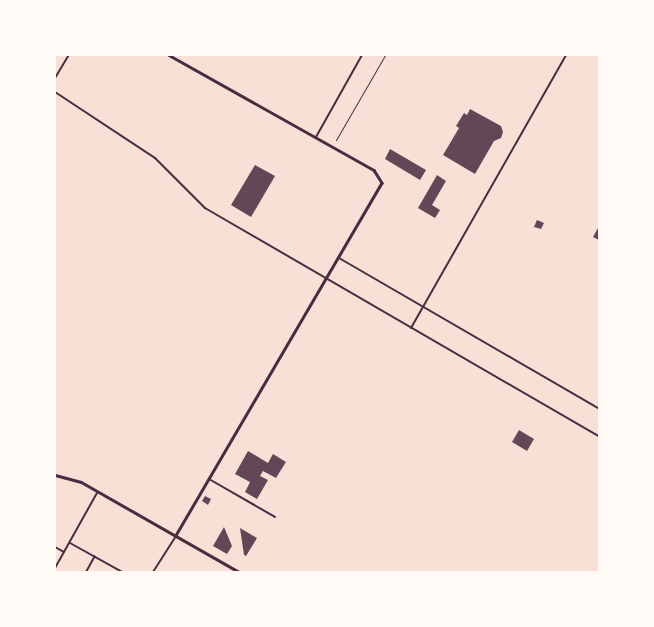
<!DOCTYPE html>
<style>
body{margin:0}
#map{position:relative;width:654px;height:627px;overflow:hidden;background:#f7e1d7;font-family:"Golos Text",sans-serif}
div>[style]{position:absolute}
.building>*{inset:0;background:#644757}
.path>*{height:1px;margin:-0.5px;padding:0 0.5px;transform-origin:0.5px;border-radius:0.5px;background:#4a2c40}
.minor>*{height:2px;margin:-1px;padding:0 1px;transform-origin:1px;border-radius:1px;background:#4a2c40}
.tertiary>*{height:2.5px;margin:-1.25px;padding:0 1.25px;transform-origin:1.25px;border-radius:1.25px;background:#4a2c40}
.secondary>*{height:3px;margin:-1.5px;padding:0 1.5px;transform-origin:1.5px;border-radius:1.5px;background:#4a2c40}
span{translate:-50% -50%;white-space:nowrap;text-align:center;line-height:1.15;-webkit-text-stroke:4px #fffaf5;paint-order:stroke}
.frame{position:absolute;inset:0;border:56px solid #fffaf5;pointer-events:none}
</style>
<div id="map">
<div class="building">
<div style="clip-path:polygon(470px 109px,501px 126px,503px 132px,501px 138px,494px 141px,475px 174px,443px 155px,459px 128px,456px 126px,464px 113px,467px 115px)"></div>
<div style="clip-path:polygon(390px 149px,426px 170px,420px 180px,385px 159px)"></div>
<div style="clip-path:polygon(255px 165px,275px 176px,251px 217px,231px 205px)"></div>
<div style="clip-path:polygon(437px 175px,446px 181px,432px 205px,440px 210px,435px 218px,418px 208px)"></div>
<div style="clip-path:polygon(537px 220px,544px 223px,541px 229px,534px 227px)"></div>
<div style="clip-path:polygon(599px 226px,599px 240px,593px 237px)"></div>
<div style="clip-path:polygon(519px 430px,534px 439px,527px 451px,512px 442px)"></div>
<div style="clip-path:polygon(248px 451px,268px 463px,273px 454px,286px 462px,276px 478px,263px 471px,260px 476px,268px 480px,257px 499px,245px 492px,250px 482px,235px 474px)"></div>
<div style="clip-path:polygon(205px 496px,211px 499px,208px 505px,202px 501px)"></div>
<div style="clip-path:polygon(224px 527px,232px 546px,227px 554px,213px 546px)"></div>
<div style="clip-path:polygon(240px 528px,257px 538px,246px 556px,244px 555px)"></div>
</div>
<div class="path">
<div style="left:336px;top:140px;width:98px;rotate:-60deg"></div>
</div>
<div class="minor">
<div style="left:55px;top:78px;width:27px;rotate:-59deg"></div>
<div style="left:55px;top:92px;width:120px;rotate:33.4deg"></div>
<div style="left:155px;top:158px;width:71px;rotate:45deg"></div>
<div style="left:205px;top:208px;width:455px;rotate:30.1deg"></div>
<div style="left:316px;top:137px;width:94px;rotate:-60.7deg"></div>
<div style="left:339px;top:258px;width:301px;rotate:30.1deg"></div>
<div style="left:411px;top:328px;width:314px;rotate:-60.4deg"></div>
<div style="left:209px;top:479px;width:76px;rotate:29.9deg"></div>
<div style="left:70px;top:543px;width:60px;rotate:29.1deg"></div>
<div style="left:55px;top:547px;width:10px;rotate:29deg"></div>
<div style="left:55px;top:568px;width:86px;rotate:-60.8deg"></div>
<div style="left:86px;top:572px;width:18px;rotate:-61deg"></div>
<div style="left:153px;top:572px;width:43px;rotate:-57.4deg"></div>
</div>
<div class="tertiary">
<div style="left:169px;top:55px;width:235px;rotate:29.3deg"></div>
<div style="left:374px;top:170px;width:15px;rotate:58deg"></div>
<div style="left:382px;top:183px;width:408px;rotate:120.3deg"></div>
</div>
<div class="secondary">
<div style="left:55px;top:475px;width:27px;rotate:15deg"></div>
<div style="left:81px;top:482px;width:182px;rotate:29.7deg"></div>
</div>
<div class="frame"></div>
</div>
